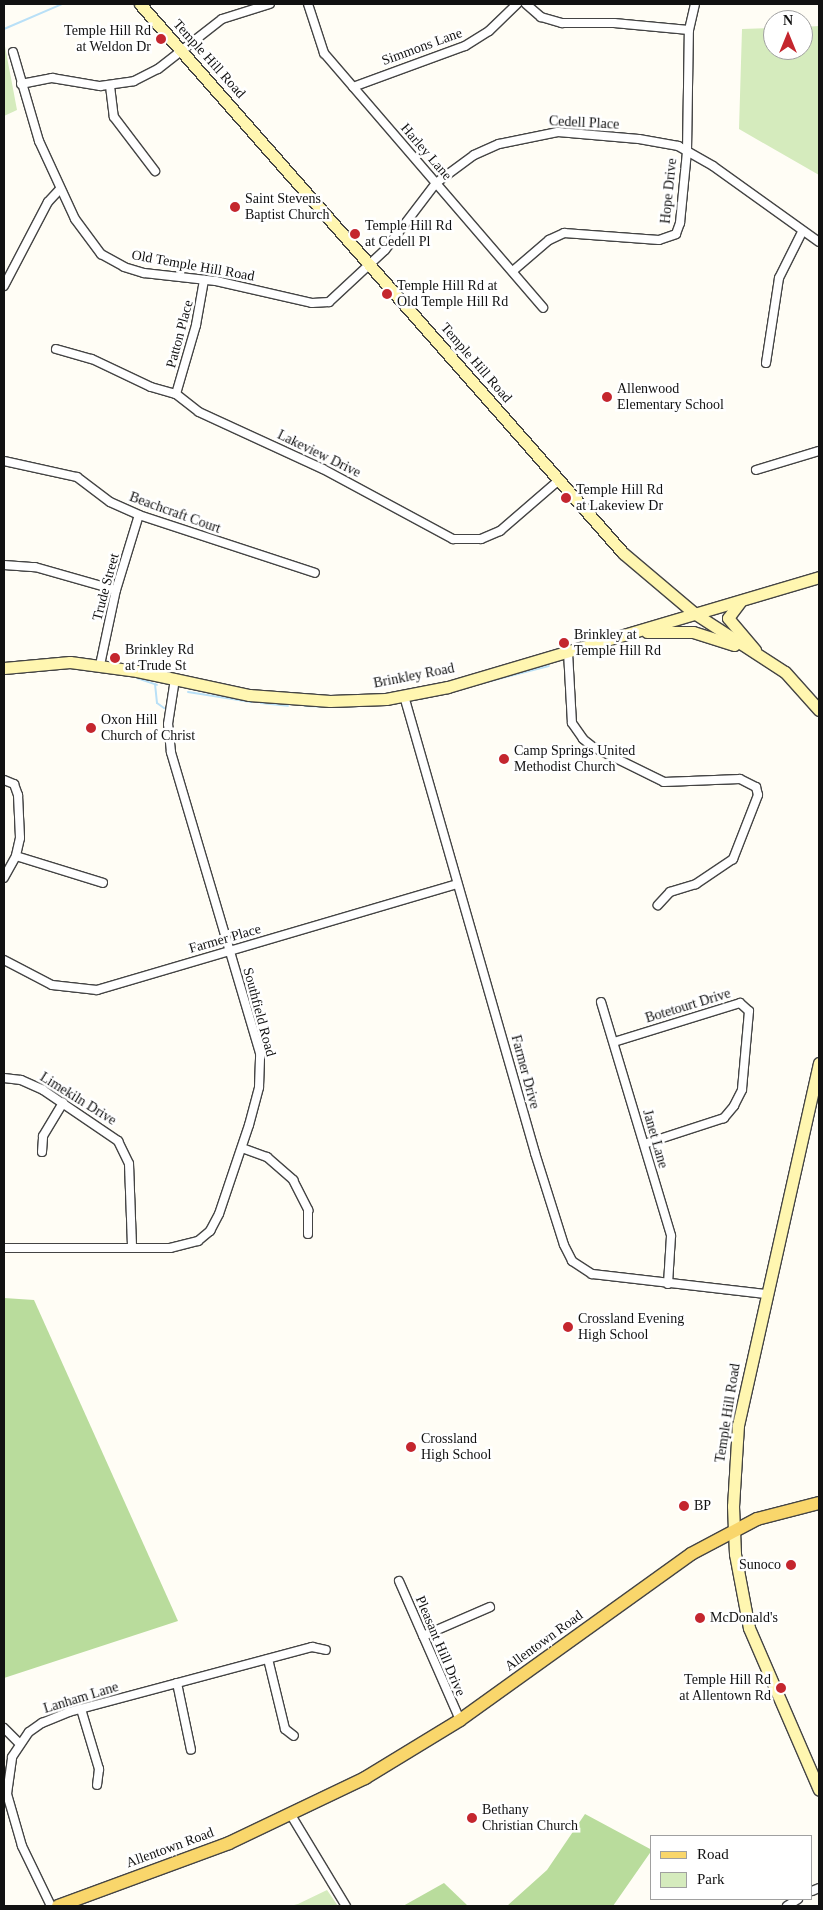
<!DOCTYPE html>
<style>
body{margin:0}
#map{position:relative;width:823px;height:1910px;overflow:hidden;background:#fffdf5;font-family:"Times New Roman",serif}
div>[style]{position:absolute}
.green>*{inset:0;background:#d5ebbd}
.forest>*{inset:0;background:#b9dc9c}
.stream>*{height:2px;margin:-1px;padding:0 1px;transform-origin:1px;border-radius:1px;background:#b9e0f7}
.roads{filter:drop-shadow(1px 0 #444) drop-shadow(-1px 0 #444) drop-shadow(0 1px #444) drop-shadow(0 -1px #444)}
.minor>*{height:8px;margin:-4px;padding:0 4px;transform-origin:4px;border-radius:4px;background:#fff}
.secondary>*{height:11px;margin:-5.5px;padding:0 5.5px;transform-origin:5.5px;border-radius:5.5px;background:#fff6b0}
.primary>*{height:12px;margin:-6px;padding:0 6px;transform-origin:6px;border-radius:6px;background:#f9d66b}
.dots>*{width:14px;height:14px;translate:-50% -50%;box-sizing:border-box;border:2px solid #fff;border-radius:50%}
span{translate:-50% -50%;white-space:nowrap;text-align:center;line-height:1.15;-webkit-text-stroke:5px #fff;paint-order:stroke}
.poi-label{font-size:14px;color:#111}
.right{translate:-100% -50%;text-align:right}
.left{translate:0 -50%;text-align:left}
.street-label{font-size:14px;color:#111}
.frame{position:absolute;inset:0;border:5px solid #111;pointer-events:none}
.legend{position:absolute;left:650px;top:1835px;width:162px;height:65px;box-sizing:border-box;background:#fff;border:1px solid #a0a0a0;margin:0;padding:6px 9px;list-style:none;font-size:15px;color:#111}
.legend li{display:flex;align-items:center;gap:10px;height:25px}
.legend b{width:25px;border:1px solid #a0a0a0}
.north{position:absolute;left:763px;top:10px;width:50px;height:50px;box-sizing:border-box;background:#fff;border:1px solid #a0a0a0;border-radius:50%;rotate:0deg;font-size:14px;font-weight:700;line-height:20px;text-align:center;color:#111}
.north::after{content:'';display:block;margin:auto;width:18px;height:22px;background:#c4262e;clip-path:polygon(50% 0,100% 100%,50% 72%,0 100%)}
</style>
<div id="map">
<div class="green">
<div style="clip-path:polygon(819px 26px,819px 175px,739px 129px,742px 29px,773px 28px,773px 50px,803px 50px,803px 27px)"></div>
<div style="clip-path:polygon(4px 41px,17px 110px,4px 116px)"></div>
<div style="clip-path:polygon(327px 1890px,338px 1906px,290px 1906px,298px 1904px)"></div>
</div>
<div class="forest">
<div style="clip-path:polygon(4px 1298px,34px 1300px,178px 1621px,4px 1678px)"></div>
<div style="clip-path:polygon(585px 1814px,652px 1850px,613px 1906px,507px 1906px,547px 1870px)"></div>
<div style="clip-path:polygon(444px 1883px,468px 1906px,403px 1906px)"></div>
</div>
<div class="stream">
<div style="left:4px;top:29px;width:63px;rotate:-23.3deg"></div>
<div style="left:137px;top:678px;width:21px;rotate:19deg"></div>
<div style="left:155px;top:684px;width:19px;rotate:84deg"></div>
<div style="left:157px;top:703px;width:9px;rotate:36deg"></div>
<div style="left:188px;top:692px;width:64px;rotate:9deg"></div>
<div style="left:421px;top:699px;width:132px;rotate:-14.5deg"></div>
<div style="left:261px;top:703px;width:27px;rotate:6deg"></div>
<div style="left:305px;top:706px;width:25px;rotate:2deg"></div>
<div style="left:338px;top:707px;width:35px;rotate:-3deg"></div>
</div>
<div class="roads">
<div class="minor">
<div style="left:308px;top:4px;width:52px;rotate:71.9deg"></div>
<div style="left:324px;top:53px;width:336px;rotate:49.3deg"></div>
<div style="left:526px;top:4px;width:20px;rotate:41deg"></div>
<div style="left:541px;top:17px;width:22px;rotate:16deg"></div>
<div style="left:562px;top:23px;width:52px"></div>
<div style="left:614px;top:23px;width:75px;rotate:5.3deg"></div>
<div style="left:13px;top:52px;width:93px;rotate:73.7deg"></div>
<div style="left:39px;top:141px;width:86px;rotate:65.2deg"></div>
<div style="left:75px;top:219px;width:44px;rotate:53.4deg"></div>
<div style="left:101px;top:254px;width:26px;rotate:29deg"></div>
<div style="left:124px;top:267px;width:21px;rotate:17deg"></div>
<div style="left:144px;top:273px;width:72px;rotate:6.3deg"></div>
<div style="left:216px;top:281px;width:98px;rotate:12.9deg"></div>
<div style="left:312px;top:303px;width:17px;rotate:-3deg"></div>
<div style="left:329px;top:302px;width:76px;rotate:-42.9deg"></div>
<div style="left:385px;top:250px;width:84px;rotate:-52.7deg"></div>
<div style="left:436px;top:183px;width:47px;rotate:-36.4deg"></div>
<div style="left:474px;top:155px;width:27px;rotate:-24deg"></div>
<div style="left:499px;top:144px;width:60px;rotate:-11.5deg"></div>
<div style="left:558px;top:132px;width:81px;rotate:4.9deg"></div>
<div style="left:639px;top:139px;width:40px;rotate:10deg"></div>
<div style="left:678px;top:146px;width:40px;rotate:29.7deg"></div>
<div style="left:713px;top:166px;width:130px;rotate:35.6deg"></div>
<div style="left:21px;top:84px;width:32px;rotate:-11deg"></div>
<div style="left:52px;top:78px;width:49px;rotate:9.5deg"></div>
<div style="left:100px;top:86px;width:34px;rotate:-8deg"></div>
<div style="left:134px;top:81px;width:27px;rotate:-27deg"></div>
<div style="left:158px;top:69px;width:81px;rotate:-38deg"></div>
<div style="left:222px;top:19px;width:50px;rotate:-17.4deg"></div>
<div style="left:110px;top:86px;width:31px;rotate:83deg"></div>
<div style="left:114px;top:117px;width:68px;rotate:52.8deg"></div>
<div style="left:353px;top:87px;width:119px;rotate:-20.1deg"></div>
<div style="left:465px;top:46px;width:28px;rotate:-32deg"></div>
<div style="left:489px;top:31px;width:39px;rotate:-44deg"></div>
<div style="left:514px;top:270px;width:46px;rotate:-40.6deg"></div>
<div style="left:549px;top:240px;width:17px;rotate:-25deg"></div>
<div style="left:564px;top:233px;width:95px;rotate:4.2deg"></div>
<div style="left:659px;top:240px;width:18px;rotate:-19deg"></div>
<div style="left:676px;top:234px;width:12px;rotate:-70deg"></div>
<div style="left:680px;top:223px;width:72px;rotate:-84.4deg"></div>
<div style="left:687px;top:151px;width:121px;rotate:-89.1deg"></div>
<div style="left:689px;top:30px;width:27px;rotate:-77deg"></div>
<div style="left:4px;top:286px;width:95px;rotate:-62.4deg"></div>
<div style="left:48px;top:202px;width:18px;rotate:-47deg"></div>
<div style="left:56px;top:349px;width:37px;rotate:16deg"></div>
<div style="left:92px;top:359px;width:65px;rotate:25.4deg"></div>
<div style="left:151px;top:387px;width:26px;rotate:16deg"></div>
<div style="left:176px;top:394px;width:29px;rotate:38deg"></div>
<div style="left:199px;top:412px;width:136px;rotate:24.7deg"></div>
<div style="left:323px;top:469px;width:148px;rotate:28.3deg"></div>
<div style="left:453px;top:539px;width:28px"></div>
<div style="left:481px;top:539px;width:21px;rotate:-23deg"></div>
<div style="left:500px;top:531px;width:78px;rotate:-40.8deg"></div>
<div style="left:766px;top:363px;width:86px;rotate:-81.3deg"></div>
<div style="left:779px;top:278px;width:51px;rotate:-63.4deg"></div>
<div style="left:176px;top:394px;width:72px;rotate:-73.8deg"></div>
<div style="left:196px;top:325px;width:46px;rotate:-79.9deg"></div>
<div style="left:4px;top:461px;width:75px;rotate:12.4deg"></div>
<div style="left:77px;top:477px;width:41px;rotate:37.1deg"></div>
<div style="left:110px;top:502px;width:32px;rotate:24deg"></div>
<div style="left:139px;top:515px;width:185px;rotate:18.2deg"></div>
<div style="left:756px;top:470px;width:66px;rotate:-16.8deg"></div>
<div style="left:4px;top:565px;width:31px;rotate:4deg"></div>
<div style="left:35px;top:567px;width:84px;rotate:15.9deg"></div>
<div style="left:568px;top:652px;width:71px;rotate:86.8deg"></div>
<div style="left:572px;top:723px;width:19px;rotate:55deg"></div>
<div style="left:583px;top:739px;width:13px;rotate:39deg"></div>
<div style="left:593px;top:747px;width:79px;rotate:26.2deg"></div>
<div style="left:664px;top:782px;width:76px;rotate:-2.3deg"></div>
<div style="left:740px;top:779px;width:18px;rotate:27deg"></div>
<div style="left:756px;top:787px;width:8px;rotate:76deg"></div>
<div style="left:758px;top:795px;width:69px;rotate:111.3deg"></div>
<div style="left:733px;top:859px;width:45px;rotate:146deg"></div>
<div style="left:696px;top:884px;width:27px;rotate:163deg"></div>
<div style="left:670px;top:892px;width:18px;rotate:133deg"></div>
<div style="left:100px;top:665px;width:77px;rotate:-78deg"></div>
<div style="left:116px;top:590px;width:78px;rotate:-73deg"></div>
<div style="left:404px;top:696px;width:475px;rotate:74deg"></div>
<div style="left:535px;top:1153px;width:96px;rotate:72.5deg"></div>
<div style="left:564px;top:1245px;width:18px;rotate:63deg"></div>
<div style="left:572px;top:1261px;width:24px;rotate:33deg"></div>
<div style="left:592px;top:1274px;width:175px;rotate:6.6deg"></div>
<div style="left:4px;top:780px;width:11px;rotate:22deg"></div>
<div style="left:14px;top:784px;width:12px;rotate:70deg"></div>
<div style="left:18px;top:795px;width:43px;rotate:87.3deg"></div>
<div style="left:20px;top:838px;width:18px;rotate:103deg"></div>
<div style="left:16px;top:856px;width:25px;rotate:119deg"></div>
<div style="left:16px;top:856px;width:91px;rotate:17.2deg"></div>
<div style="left:4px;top:960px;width:54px;rotate:27.5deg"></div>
<div style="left:52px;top:985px;width:45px;rotate:6.3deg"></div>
<div style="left:97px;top:990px;width:375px;rotate:-16.4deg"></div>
<div style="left:601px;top:1002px;width:244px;rotate:73.3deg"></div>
<div style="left:671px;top:1236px;width:48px;rotate:93.6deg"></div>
<div style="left:614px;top:1042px;width:132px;rotate:-17.2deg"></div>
<div style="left:740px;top:1003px;width:12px;rotate:42deg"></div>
<div style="left:749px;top:1011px;width:79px;rotate:95.1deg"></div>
<div style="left:742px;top:1090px;width:18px;rotate:117deg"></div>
<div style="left:734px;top:1106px;width:16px;rotate:130deg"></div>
<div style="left:724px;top:1118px;width:84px;rotate:162deg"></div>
<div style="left:4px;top:1078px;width:17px;rotate:7deg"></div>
<div style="left:21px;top:1080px;width:24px;rotate:24deg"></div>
<div style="left:43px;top:1090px;width:91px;rotate:34.2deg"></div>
<div style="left:118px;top:1141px;width:25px;rotate:64deg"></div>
<div style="left:129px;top:1164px;width:83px;rotate:87.9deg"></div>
<div style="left:242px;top:1148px;width:27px;rotate:20deg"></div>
<div style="left:267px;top:1157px;width:35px;rotate:41deg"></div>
<div style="left:293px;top:1180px;width:34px;rotate:63deg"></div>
<div style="left:308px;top:1210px;width:24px;rotate:90deg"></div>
<div style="left:42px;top:1152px;width:16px;rotate:-86deg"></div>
<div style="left:43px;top:1136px;width:39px;rotate:-59deg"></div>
<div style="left:4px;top:1248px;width:166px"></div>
<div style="left:170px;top:1248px;width:29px;rotate:-14deg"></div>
<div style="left:198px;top:1241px;width:16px;rotate:-40deg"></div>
<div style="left:210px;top:1231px;width:19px;rotate:-62deg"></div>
<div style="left:219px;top:1214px;width:94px;rotate:-71.4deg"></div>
<div style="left:249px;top:1125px;width:39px;rotate:-75deg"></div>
<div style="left:259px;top:1087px;width:34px;rotate:-88deg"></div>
<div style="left:260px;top:1053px;width:314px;rotate:-106.5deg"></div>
<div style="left:171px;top:752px;width:28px;rotate:-96deg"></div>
<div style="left:168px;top:724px;width:46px;rotate:-81.2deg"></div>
<div style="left:399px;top:1581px;width:152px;rotate:66.3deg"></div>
<div style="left:423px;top:1636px;width:73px;rotate:-23.4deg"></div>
<div style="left:268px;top:1659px;width:72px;rotate:76.3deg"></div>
<div style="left:285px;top:1729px;width:11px;rotate:38deg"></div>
<div style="left:177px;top:1683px;width:68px;rotate:78.2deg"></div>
<div style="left:81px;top:1709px;width:63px;rotate:73.3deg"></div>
<div style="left:99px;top:1769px;width:16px;rotate:97deg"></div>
<div style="left:4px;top:1728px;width:21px;rotate:45deg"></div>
<div style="left:291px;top:1815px;width:106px;rotate:58.9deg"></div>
<div style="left:812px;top:1891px;width:8px;rotate:-23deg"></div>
<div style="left:51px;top:1906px;width:67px;rotate:-115.8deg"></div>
<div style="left:22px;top:1846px;width:54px;rotate:-106.1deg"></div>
<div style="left:7px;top:1794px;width:37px;rotate:-82deg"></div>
<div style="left:12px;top:1757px;width:30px;rotate:-56deg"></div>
<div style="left:29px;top:1732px;width:16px;rotate:-35deg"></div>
<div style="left:42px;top:1723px;width:29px;rotate:-22deg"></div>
<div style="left:69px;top:1712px;width:252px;rotate:-15deg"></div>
<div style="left:312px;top:1647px;width:14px;rotate:12deg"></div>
<div style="left:787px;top:1906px;width:13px;rotate:-32deg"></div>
</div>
<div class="secondary">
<div style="left:140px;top:4px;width:731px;rotate:48.66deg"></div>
<div style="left:623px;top:553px;width:93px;rotate:40.2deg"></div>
<div style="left:694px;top:613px;width:108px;rotate:33deg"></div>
<div style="left:785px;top:672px;width:51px;rotate:48.2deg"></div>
<div style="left:740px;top:602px;width:20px;rotate:127deg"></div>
<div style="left:728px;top:618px;width:42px;rotate:49.8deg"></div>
<div style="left:647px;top:632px;width:46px"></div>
<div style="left:693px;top:632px;width:43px;rotate:17.6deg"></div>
<div style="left:4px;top:668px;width:66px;rotate:-5.2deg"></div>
<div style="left:70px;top:662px;width:68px;rotate:7.7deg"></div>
<div style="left:137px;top:671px;width:115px;rotate:12.1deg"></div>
<div style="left:249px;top:695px;width:81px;rotate:4.2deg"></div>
<div style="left:330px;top:701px;width:56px;rotate:-2deg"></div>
<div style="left:386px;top:699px;width:63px;rotate:-11deg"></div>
<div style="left:448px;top:687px;width:387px;rotate:-16.5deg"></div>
<div style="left:819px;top:1063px;width:371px;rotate:102.6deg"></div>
<div style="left:738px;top:1425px;width:81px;rotate:93.5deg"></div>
<div style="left:733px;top:1506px;width:48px;rotate:87.6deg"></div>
<div style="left:735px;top:1554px;width:75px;rotate:79.3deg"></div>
<div style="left:749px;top:1628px;width:176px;rotate:66.6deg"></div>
</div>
<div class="primary">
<div style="left:58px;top:1906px;width:182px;rotate:-20.2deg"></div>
<div style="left:229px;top:1843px;width:151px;rotate:-25.5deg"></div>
<div style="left:365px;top:1778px;width:111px;rotate:-31.4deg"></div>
<div style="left:460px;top:1720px;width:284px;rotate:-35.7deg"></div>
<div style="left:691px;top:1554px;width:75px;rotate:-27.9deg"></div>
<div style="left:757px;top:1519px;width:64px;rotate:-14.5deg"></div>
</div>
</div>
<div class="dots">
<div style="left:161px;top:39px;background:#c4262e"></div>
<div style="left:235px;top:207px;background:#c4262e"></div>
<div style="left:355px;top:234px;background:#c4262e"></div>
<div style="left:387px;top:294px;background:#c4262e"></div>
<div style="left:607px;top:397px;background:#c4262e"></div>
<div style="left:566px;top:498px;background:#c4262e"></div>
<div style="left:564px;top:643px;background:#c4262e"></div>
<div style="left:115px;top:658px;background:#c4262e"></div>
<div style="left:91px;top:728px;background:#c4262e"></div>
<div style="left:504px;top:759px;background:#c4262e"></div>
<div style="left:568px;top:1327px;background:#c4262e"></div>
<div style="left:411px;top:1447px;background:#c4262e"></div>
<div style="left:684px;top:1506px;background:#c4262e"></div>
<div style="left:791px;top:1565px;background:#c4262e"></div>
<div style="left:700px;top:1618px;background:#c4262e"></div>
<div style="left:781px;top:1688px;background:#c4262e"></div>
<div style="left:472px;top:1818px;background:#c4262e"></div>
</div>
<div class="poi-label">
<span class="right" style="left:151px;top:39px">Temple Hill Rd<br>at Weldon Dr</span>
<span class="left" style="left:245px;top:207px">Saint Stevens<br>Baptist Church</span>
<span class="left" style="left:365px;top:234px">Temple Hill Rd<br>at Cedell Pl</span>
<span class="left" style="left:397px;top:294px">Temple Hill Rd at<br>Old Temple Hill Rd</span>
<span class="left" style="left:617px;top:397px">Allenwood<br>Elementary School</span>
<span class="left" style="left:576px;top:498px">Temple Hill Rd<br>at Lakeview Dr</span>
<span class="left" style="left:574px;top:643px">Brinkley at<br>Temple Hill Rd</span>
<span class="left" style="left:125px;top:658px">Brinkley Rd<br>at Trude St</span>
<span class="left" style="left:101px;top:728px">Oxon Hill<br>Church of Christ</span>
<span class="left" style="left:514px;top:759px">Camp Springs United<br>Methodist Church</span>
<span class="left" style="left:578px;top:1327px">Crossland Evening<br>High School</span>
<span class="left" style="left:421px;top:1447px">Crossland<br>High School</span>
<span class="left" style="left:694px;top:1506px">BP</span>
<span class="right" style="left:781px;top:1565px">Sunoco</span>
<span class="left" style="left:710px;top:1618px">McDonald's</span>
<span class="right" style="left:771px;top:1688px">Temple Hill Rd<br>at Allentown Rd</span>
<span class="left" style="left:482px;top:1818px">Bethany<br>Christian Church</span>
</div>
<div class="street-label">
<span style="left:422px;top:47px;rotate:-20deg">Simmons Lane</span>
<span style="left:209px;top:59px;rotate:48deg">Temple Hill Road</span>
<span style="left:584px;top:123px;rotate:3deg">Cedell Place</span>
<span style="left:426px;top:152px;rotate:49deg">Harley Lane</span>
<span style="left:669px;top:191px;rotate:-84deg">Hope Drive</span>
<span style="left:193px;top:266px;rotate:10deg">Old Temple Hill Road</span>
<span style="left:180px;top:334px;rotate:-75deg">Patton Place</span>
<span style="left:476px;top:363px;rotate:49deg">Temple Hill Road</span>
<span style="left:319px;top:454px;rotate:26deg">Lakeview Drive</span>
<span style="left:175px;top:513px;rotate:20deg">Beachcraft Court</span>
<span style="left:106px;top:587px;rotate:-75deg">Trude Street</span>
<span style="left:414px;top:676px;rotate:-11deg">Brinkley Road</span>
<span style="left:225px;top:939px;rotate:-16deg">Farmer Place</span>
<span style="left:688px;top:1006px;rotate:-17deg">Botetourt Drive</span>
<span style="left:259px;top:1012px;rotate:75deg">Southfield Road</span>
<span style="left:525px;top:1072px;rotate:75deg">Farmer Drive</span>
<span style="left:78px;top:1099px;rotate:32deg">Limekiln Drive</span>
<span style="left:655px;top:1139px;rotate:74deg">Janet Lane</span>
<span style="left:728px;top:1413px;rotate:-81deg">Temple Hill Road</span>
<span style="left:544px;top:1641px;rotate:-36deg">Allentown Road</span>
<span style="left:440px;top:1646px;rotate:67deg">Pleasant Hill Drive</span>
<span style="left:81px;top:1698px;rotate:-17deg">Lanham Lane</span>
<span style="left:170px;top:1848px;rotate:-20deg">Allentown Road</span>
</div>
<div class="frame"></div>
<ul class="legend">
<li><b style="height:6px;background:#f9d66b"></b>Road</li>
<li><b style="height:14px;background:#d5ebbd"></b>Park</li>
</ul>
<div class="north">N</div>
</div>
